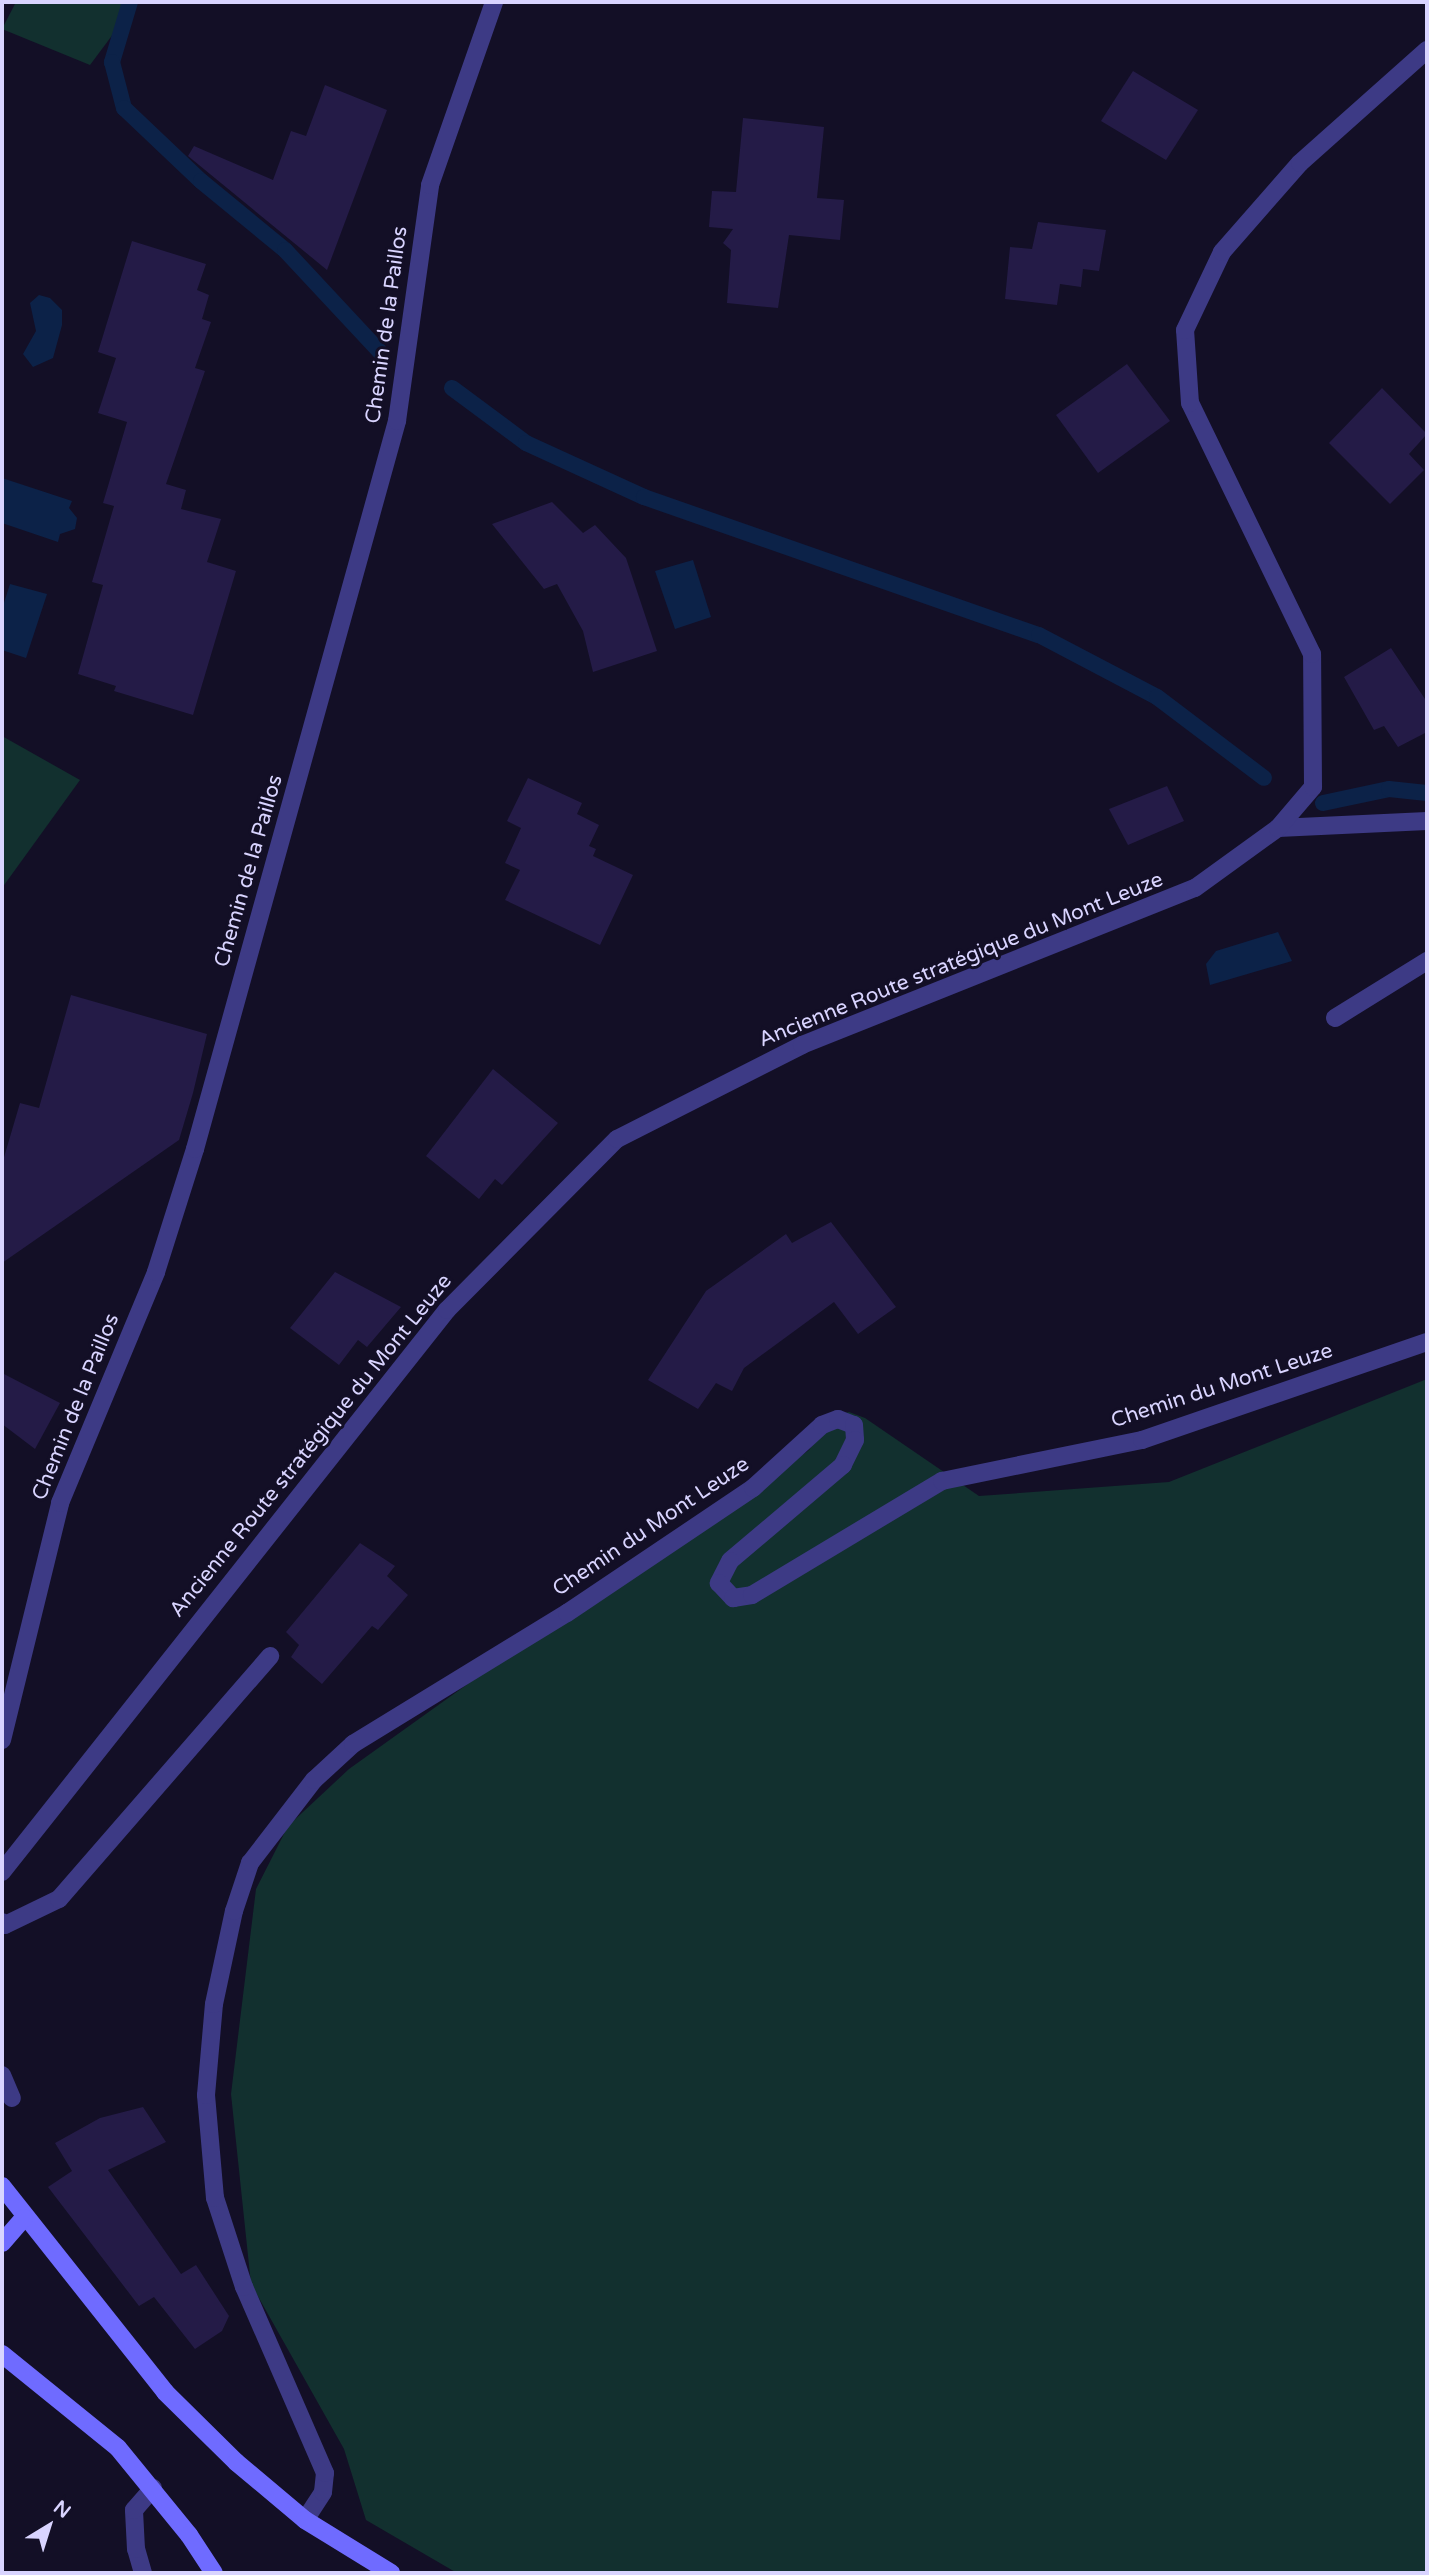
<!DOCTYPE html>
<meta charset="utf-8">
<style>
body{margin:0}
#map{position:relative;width:1429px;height:2575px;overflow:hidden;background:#130f26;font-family:"Varela Round",sans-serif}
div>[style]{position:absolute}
.green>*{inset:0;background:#12302f}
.water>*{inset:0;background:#0c2248}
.stream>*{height:16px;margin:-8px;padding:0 8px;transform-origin:8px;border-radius:8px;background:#0c2248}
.building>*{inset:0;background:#241b47}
.lane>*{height:18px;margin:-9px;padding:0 9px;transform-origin:9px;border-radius:9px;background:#3d3a85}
.street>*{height:18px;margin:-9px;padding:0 9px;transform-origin:9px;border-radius:9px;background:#3d3a85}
.secondary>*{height:18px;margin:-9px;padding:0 9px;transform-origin:9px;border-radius:9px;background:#6f6bff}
span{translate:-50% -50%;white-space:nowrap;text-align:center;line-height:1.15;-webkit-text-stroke:6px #130f26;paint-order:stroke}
.street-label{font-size:21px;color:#d9d4ff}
.frame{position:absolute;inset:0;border:4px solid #d9d4ff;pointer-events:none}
.north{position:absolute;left:14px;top:2491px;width:70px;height:70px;-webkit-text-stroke:5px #130f26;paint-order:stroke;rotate:38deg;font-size:19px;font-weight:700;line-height:28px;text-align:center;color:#d9d4ff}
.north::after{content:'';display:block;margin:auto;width:24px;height:32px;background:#d9d4ff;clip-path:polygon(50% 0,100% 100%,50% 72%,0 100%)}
</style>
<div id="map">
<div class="green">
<div style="clip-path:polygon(16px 2px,137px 2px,90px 65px,2px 29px)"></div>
<div style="clip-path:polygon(2px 736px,80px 780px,2px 888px)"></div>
<div style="clip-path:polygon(1427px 1379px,1427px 2573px,457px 2573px,366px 2520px,344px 2449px,251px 2284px,231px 2094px,256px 1889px,288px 1826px,349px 1769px,567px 1613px,750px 1494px,809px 1450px,832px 1417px,849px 1412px,865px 1418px,979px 1496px,1169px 1482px)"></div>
</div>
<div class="water">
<div style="clip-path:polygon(39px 295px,50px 298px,62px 310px,62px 325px,53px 358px,33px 367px,23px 354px,36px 331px,30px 303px)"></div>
<div style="clip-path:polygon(2px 478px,72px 501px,69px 508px,77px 518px,75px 529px,60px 534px,58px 542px,2px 523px)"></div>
<div style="clip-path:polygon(693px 560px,711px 617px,675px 629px,655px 571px)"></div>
<div style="clip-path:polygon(10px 584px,47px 594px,26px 658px,2px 650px,2px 609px)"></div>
<div style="clip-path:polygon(1278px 932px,1292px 961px,1210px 985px,1206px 964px,1216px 951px)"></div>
</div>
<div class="stream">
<div style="left:130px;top:2px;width:63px;rotate:106.7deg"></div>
<div style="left:112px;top:62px;width:48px;rotate:75.4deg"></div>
<div style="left:124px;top:108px;width:106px;rotate:43.5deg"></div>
<div style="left:201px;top:181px;width:109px;rotate:39.4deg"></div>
<div style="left:285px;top:250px;width:141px;rotate:47deg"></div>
<div style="left:452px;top:388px;width:92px;rotate:36.6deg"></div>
<div style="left:526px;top:443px;width:130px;rotate:24.6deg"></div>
<div style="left:644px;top:497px;width:418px;rotate:19.3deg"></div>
<div style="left:1039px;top:635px;width:133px;rotate:27.7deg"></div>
<div style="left:1157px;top:697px;width:134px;rotate:37.1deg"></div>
<div style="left:1323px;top:803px;width:67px;rotate:-12deg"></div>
<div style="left:1389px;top:789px;width:38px;rotate:6deg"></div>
</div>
<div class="building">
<div style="clip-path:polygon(1133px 71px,1198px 110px,1166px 160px,1101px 121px)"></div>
<div style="clip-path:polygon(325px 85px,387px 110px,327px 270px,188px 156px,194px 146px,273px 180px,291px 131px,306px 136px)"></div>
<div style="clip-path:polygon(743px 118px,824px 127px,817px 198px,844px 200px,840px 240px,789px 235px,778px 308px,727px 303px,731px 250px,723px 243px,733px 229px,709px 227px,712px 191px,736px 192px)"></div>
<div style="clip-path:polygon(1038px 222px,1106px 230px,1099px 271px,1083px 269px,1081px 287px,1060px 284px,1057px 305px,1005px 299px,1010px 247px,1032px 249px)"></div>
<div style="clip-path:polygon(132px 241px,206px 264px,197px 290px,209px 295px,202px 319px,211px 322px,195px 368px,205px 371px,166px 484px,186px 490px,181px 509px,221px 519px,207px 562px,236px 571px,193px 715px,114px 691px,116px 686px,78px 674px,103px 585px,92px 582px,114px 506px,103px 503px,127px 422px,98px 413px,116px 358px,98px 352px)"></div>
<div style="clip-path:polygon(1127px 364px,1170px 421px,1098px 473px,1056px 415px)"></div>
<div style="clip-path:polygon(1382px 388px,1427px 434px,1409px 454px,1424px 470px,1390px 504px,1329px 443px)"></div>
<div style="clip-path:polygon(552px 502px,583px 533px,595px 525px,626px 558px,657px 651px,593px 672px,583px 631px,557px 584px,544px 589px,492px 524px)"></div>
<div style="clip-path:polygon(1391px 648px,1427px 702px,1427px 732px,1398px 747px,1384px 726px,1374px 730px,1344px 677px)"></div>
<div style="clip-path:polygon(528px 778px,582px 803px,577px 814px,599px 825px,589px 846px,596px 849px,593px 856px,633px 875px,600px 945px,505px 900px,520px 870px,505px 863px,521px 828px,507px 821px)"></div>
<div style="clip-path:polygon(1167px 786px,1184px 821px,1128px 845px,1109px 809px)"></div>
<div style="clip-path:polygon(71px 995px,207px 1034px,193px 1093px,179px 1140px,2px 1263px,2px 1164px,20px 1103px,39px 1108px)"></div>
<div style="clip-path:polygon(493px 1069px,558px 1123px,502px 1185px,495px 1179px,479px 1199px,426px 1156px)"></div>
<div style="clip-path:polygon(831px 1222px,896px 1307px,858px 1334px,834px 1302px,744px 1368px,732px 1391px,716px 1383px,698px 1409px,648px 1380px,706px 1291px,786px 1234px,792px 1243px)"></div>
<div style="clip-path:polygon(335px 1272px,401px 1307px,367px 1347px,358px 1340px,339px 1365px,290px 1328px)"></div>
<div style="clip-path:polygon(2px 1373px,60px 1403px,35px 1449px,2px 1424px)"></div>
<div style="clip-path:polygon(360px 1543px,395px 1566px,387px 1576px,408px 1595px,378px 1630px,372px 1626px,322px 1684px,291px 1657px,299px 1645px,286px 1632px)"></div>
<div style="clip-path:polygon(143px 2107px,166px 2142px,108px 2170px,181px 2274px,196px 2265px,229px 2316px,222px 2331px,195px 2349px,154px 2297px,139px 2306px,48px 2187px,72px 2171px,55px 2143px,100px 2118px)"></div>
</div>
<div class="lane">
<div style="left:1278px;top:828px;width:149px;rotate:-2.7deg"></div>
<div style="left:1335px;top:1018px;width:108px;rotate:-31.8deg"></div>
<div style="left:2px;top:1922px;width:4px;rotate:45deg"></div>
<div style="left:5px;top:1925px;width:60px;rotate:-25.7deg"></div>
<div style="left:59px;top:1899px;width:322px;rotate:-49deg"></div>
<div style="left:2px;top:2075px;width:25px;rotate:67deg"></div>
</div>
<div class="street">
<div style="left:2px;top:1740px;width:244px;rotate:-76.2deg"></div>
<div style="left:60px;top:1503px;width:250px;rotate:-67.4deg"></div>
<div style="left:156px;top:1272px;width:129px;rotate:-72.4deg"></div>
<div style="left:195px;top:1149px;width:756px;rotate:-74.49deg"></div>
<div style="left:397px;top:421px;width:238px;rotate:-82deg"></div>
<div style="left:430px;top:185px;width:194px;rotate:-70.7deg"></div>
<div style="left:2px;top:1872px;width:717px;rotate:-51.63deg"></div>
<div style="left:447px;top:1310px;width:241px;rotate:-45.2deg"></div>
<div style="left:617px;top:1139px;width:208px;rotate:-26.9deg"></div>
<div style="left:802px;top:1045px;width:423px;rotate:-21.8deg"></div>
<div style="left:1195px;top:888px;width:102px;rotate:-35.9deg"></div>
<div style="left:1278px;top:828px;width:54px;rotate:-49.5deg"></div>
<div style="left:1313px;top:787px;width:133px;rotate:-90.4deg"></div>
<div style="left:1312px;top:654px;width:279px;rotate:-115.9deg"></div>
<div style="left:1190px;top:403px;width:73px;rotate:-93.9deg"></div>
<div style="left:1185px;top:330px;width:86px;rotate:-64.6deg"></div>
<div style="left:1222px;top:252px;width:118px;rotate:-48.8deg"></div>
<div style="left:1300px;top:163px;width:170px;rotate:-41.7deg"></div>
<div style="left:305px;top:2520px;width:33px;rotate:-57deg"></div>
<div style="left:323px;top:2492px;width:19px;rotate:-84deg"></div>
<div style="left:325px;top:2473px;width:203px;rotate:-113.5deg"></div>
<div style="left:244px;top:2287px;width:94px;rotate:-108deg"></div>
<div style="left:215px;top:2198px;width:103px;rotate:-95deg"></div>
<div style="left:206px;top:2095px;width:91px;rotate:-85deg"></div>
<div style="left:214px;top:2004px;width:95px;rotate:-77.9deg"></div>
<div style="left:234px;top:1911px;width:51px;rotate:-71.6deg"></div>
<div style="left:250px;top:1863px;width:105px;rotate:-52.4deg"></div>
<div style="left:314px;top:1780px;width:53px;rotate:-42.7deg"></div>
<div style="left:353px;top:1744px;width:251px;rotate:-31.5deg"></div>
<div style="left:567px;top:1613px;width:224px;rotate:-33.9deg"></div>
<div style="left:753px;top:1488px;width:93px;rotate:-42.4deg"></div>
<div style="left:822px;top:1425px;width:17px;rotate:-21deg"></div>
<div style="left:838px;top:1419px;width:17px;rotate:21deg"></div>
<div style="left:854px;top:1425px;width:15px;rotate:86deg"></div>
<div style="left:855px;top:1440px;width:28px;rotate:116deg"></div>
<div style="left:843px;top:1465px;width:148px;rotate:139.7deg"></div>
<div style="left:730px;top:1561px;width:25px;rotate:117deg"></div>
<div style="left:719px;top:1583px;width:21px;rotate:47deg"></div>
<div style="left:733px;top:1598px;width:19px;rotate:-9deg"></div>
<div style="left:752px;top:1595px;width:222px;rotate:-31deg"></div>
<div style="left:942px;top:1481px;width:204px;rotate:-11.6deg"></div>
<div style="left:1142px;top:1440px;width:301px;rotate:-19deg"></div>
<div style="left:143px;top:2573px;width:25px;rotate:-106deg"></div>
<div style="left:136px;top:2549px;width:39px;rotate:-93deg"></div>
<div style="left:134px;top:2510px;width:29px;rotate:-49deg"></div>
</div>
<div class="secondary">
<div style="left:2px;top:2186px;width:263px;rotate:51.6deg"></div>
<div style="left:165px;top:2392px;width:100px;rotate:44.6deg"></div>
<div style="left:236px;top:2462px;width:90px;rotate:40deg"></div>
<div style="left:305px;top:2520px;width:101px;rotate:31.6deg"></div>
<div style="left:2px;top:2243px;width:33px;rotate:-49deg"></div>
<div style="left:2px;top:2354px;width:149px;rotate:39deg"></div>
<div style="left:118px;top:2448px;width:112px;rotate:50.8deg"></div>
<div style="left:189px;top:2535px;width:45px;rotate:56.7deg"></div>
</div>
<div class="street-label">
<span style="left:387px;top:325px;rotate:-82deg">Chemin de la Paillos</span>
<span style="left:249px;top:871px;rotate:-74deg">Chemin de la Paillos</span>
<span style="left:961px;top:960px;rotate:-22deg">Ancienne Route stratégique du Mont Leuze</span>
<span style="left:1222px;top:1386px;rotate:-18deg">Chemin du Mont Leuze</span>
<span style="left:76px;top:1407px;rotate:-68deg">Chemin de la Paillos</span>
<span style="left:311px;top:1446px;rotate:-51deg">Ancienne Route stratégique du Mont Leuze</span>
<span style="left:651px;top:1527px;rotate:-34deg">Chemin du Mont Leuze</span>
</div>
<div class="frame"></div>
<div class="north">N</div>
</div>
